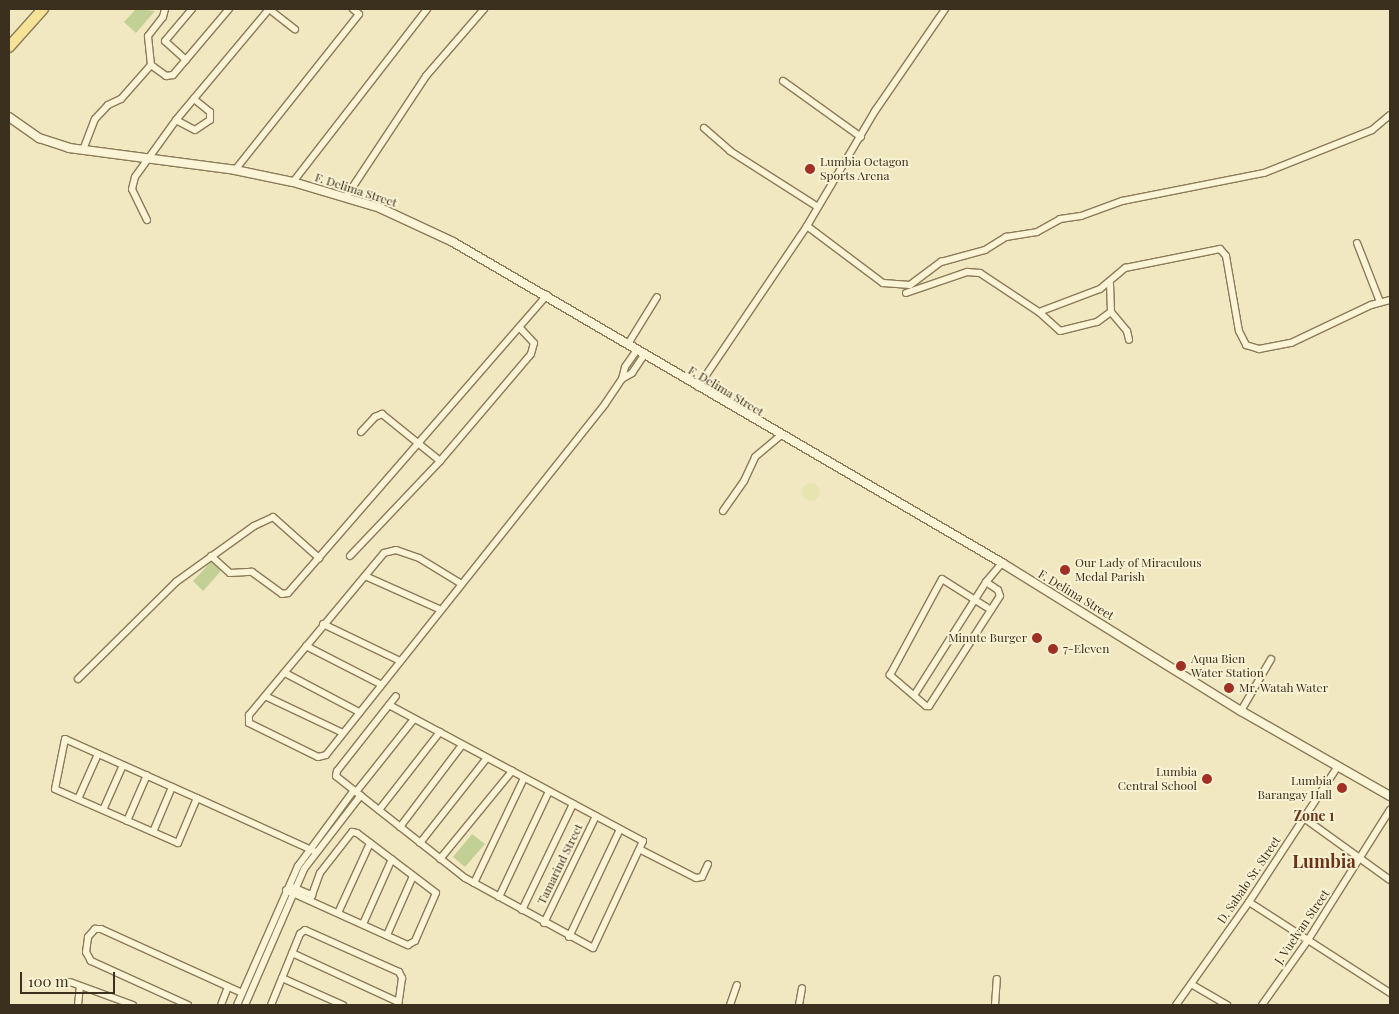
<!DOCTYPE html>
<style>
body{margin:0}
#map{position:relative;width:1399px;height:1014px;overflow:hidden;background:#f1e8c2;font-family:"Playfair Display",serif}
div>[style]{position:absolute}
.farmland>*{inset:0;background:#e7e4af}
.round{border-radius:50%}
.green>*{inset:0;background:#c3d095}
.roads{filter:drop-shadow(1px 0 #8c7a58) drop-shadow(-1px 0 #8c7a58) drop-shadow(0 1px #8c7a58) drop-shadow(0 -1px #8c7a58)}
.minor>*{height:6px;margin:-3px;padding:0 3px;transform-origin:3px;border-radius:3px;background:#fbf4d6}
.tertiary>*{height:8px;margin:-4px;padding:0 4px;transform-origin:4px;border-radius:4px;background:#fbf4d6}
.primary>*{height:10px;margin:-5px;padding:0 5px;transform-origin:5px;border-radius:5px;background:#f7e398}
.dots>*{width:14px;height:14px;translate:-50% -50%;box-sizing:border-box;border:2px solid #f8f1d2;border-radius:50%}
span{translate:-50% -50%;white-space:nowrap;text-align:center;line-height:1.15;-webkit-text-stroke:4px #f8f1d2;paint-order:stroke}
.poi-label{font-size:12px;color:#3b2f1d}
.left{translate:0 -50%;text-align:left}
.right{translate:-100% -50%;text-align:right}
.street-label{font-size:12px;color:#3b2f1d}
.neighbourhood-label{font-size:14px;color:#6b3319;font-weight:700}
.district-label{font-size:18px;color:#6b3319;font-weight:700}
.frame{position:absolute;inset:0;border:10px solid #3b2f1d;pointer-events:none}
.scale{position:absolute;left:20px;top:972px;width:95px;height:22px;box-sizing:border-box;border:2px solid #3b2f1d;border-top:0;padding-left:6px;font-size:15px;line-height:18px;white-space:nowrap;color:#3b2f1d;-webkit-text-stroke:4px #f8f1d2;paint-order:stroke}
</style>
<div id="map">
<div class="farmland">
<div class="round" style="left:802px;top:483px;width:18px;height:18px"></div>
</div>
<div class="green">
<div style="clip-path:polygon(136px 9px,155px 11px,136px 33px,124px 22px)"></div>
<div style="clip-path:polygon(211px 562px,221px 571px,203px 591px,193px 581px)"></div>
<div style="clip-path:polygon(472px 834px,485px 844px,465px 867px,453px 857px)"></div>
</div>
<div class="roads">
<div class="minor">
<div style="left:186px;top:60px;width:28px;rotate:-138deg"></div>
<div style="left:165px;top:41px;width:42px;rotate:-49.8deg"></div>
<div style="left:151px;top:65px;width:19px;rotate:36deg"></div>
<div style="left:166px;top:76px;width:7px;rotate:-8deg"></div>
<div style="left:173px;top:75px;width:87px;rotate:-49.7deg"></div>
<div style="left:783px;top:81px;width:96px;rotate:35.7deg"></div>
<div style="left:176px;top:120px;width:21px;rotate:28deg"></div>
<div style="left:195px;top:130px;width:18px;rotate:-34deg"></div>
<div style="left:210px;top:120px;width:8px;rotate:-90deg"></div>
<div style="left:210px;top:112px;width:21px;rotate:-141deg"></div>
<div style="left:704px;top:128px;width:35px;rotate:41deg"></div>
<div style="left:730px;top:151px;width:104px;rotate:32.5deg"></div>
<div style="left:83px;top:150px;width:33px;rotate:-69deg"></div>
<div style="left:95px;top:119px;width:19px;rotate:-47deg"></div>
<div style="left:108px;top:105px;width:14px;rotate:-25deg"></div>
<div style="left:121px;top:99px;width:45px;rotate:-48.6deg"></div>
<div style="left:151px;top:65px;width:29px;rotate:-96deg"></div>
<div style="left:148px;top:36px;width:24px;rotate:-52deg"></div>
<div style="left:163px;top:17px;width:8px;rotate:-76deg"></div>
<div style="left:235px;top:170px;width:199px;rotate:-51.5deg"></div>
<div style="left:359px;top:14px;width:8px;rotate:-140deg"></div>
<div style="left:293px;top:182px;width:219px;rotate:-52.2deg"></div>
<div style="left:346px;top:197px;width:145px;rotate:-56.5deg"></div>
<div style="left:426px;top:76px;width:89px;rotate:-49.1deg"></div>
<div style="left:147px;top:220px;width:34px;rotate:-116deg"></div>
<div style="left:132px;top:189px;width:12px;rotate:-76deg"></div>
<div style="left:135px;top:177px;width:70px;rotate:-54.3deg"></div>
<div style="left:176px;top:120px;width:145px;rotate:-50deg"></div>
<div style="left:269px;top:9px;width:33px;rotate:38deg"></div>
<div style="left:807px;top:226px;width:95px;rotate:36.9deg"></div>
<div style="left:883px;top:283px;width:27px;rotate:4deg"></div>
<div style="left:910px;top:285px;width:39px;rotate:-37deg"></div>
<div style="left:941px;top:262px;width:46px;rotate:-15.3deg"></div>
<div style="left:985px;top:250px;width:25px;rotate:-32deg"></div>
<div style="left:1006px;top:237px;width:31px;rotate:-9deg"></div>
<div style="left:1037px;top:232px;width:26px;rotate:-29deg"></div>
<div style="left:1060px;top:219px;width:21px;rotate:-8deg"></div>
<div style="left:1081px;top:216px;width:44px;rotate:-20.1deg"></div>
<div style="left:1122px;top:201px;width:145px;rotate:-11.2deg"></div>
<div style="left:1264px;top:173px;width:116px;rotate:-21.7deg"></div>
<div style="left:1372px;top:130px;width:23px;rotate:-40deg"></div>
<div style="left:1357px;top:243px;width:63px;rotate:68.7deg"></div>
<div style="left:906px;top:293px;width:65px;rotate:-19deg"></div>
<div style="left:967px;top:272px;width:13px;rotate:4deg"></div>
<div style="left:980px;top:273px;width:71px;rotate:33.5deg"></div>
<div style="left:1039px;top:312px;width:65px;rotate:-20.7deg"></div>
<div style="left:1100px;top:289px;width:33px;rotate:-40deg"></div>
<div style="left:1125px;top:268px;width:97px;rotate:-11.3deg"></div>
<div style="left:1220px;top:249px;width:9px;rotate:49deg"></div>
<div style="left:1226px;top:256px;width:76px;rotate:80.2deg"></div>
<div style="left:1239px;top:331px;width:16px;rotate:63deg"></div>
<div style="left:1246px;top:345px;width:14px;rotate:17deg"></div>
<div style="left:1259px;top:349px;width:33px;rotate:-11deg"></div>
<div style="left:1291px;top:343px;width:89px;rotate:-25.4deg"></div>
<div style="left:1371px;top:305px;width:20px;rotate:-15deg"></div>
<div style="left:1039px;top:312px;width:28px;rotate:42deg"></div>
<div style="left:1060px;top:331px;width:38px;rotate:-14deg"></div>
<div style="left:1097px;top:322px;width:17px;rotate:-36deg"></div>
<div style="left:1111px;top:312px;width:28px;rotate:-92deg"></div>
<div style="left:1111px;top:312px;width:25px;rotate:50deg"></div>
<div style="left:1127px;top:331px;width:9px;rotate:77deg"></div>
<div style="left:628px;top:344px;width:55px;rotate:-58.3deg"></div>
<div style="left:622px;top:379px;width:12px;rotate:-31deg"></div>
<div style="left:632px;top:373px;width:23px;rotate:-56deg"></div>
<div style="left:698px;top:387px;width:194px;rotate:-55.9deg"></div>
<div style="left:807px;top:226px;width:134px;rotate:-59.4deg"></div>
<div style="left:875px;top:111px;width:124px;rotate:-55.5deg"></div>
<div style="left:361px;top:432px;width:21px;rotate:-47deg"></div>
<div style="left:375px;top:417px;width:8px;rotate:-23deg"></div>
<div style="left:382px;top:414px;width:75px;rotate:39deg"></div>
<div style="left:723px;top:511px;width:37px;rotate:-55deg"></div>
<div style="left:744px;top:481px;width:26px;rotate:-65deg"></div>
<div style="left:755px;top:457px;width:33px;rotate:-40deg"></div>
<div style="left:211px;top:556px;width:25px;rotate:42deg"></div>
<div style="left:230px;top:573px;width:22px;rotate:-3deg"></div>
<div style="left:252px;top:572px;width:37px;rotate:36deg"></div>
<div style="left:282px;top:594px;width:6px;rotate:-9deg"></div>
<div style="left:288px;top:593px;width:395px;rotate:-49deg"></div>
<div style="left:350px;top:556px;width:131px;rotate:-46.5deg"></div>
<div style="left:440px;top:461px;width:140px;rotate:-49.6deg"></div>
<div style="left:531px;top:354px;width:11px;rotate:-75deg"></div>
<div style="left:534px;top:343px;width:21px;rotate:-133deg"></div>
<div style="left:365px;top:576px;width:81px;rotate:24deg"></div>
<div style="left:986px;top:582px;width:14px;rotate:34deg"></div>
<div style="left:998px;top:590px;width:6px;rotate:72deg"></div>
<div style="left:1000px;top:596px;width:131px;rotate:122.8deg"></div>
<div style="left:929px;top:706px;width:3px;rotate:180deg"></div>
<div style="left:926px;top:706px;width:48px;rotate:-139.3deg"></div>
<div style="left:890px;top:675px;width:109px;rotate:-61.6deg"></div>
<div style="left:942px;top:579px;width:58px;rotate:32.3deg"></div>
<div style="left:460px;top:583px;width:48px;rotate:-148.6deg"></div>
<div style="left:419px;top:558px;width:24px;rotate:-161deg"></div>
<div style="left:396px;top:550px;width:12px;rotate:166deg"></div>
<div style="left:384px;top:553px;width:211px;rotate:129.8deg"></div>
<div style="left:249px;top:715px;width:8px;rotate:90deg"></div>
<div style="left:249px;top:723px;width:77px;rotate:26.2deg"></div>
<div style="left:318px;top:757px;width:8px;rotate:-14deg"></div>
<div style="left:326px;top:755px;width:448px;rotate:-51.5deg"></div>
<div style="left:605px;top:404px;width:30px;rotate:-56deg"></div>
<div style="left:622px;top:379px;width:12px;rotate:-76deg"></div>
<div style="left:625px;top:367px;width:21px;rotate:-55deg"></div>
<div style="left:323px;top:624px;width:83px;rotate:25.6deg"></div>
<div style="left:306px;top:646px;width:83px;rotate:27.2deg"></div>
<div style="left:285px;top:673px;width:84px;rotate:27.8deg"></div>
<div style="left:78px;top:679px;width:138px;rotate:-44.7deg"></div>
<div style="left:176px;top:582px;width:96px;rotate:-35.7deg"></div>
<div style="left:254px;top:526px;width:21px;rotate:-25deg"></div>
<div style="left:273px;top:517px;width:62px;rotate:41.7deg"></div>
<div style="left:915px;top:694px;width:133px;rotate:-57.6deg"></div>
<div style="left:986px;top:582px;width:25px;rotate:-50deg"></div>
<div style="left:265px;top:696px;width:86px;rotate:25.4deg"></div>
<div style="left:389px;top:705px;width:288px;rotate:28.2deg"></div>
<div style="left:643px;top:841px;width:118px;rotate:115deg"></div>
<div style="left:593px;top:948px;width:146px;rotate:-151.3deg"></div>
<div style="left:465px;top:878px;width:164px;rotate:-141.7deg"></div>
<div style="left:336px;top:776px;width:5px;rotate:-79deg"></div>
<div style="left:337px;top:771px;width:95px;rotate:-51.8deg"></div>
<div style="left:1241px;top:711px;width:60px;rotate:-60deg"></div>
<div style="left:356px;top:792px;width:93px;rotate:-51.5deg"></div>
<div style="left:197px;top:798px;width:49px;rotate:112.9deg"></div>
<div style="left:178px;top:843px;width:134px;rotate:-156.3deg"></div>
<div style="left:55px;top:789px;width:51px;rotate:-78.7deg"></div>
<div style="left:65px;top:739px;width:145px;rotate:24.1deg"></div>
<div style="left:197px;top:798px;width:131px;rotate:24.4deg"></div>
<div style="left:78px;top:799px;width:49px;rotate:-66deg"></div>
<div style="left:103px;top:810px;width:49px;rotate:-66deg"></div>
<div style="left:379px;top:810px;width:99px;rotate:-52deg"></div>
<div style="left:1304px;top:818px;width:106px;rotate:35.8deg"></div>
<div style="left:127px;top:821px;width:50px;rotate:-66.5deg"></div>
<div style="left:400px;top:827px;width:103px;rotate:-52.9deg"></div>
<div style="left:153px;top:832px;width:49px;rotate:-67.1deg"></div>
<div style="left:420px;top:843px;width:108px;rotate:-51.8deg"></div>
<div style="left:641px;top:850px;width:62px;rotate:27deg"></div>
<div style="left:696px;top:878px;width:6px;rotate:-9deg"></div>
<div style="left:702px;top:877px;width:14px;rotate:-65deg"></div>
<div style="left:440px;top:859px;width:114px;rotate:-50.7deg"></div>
<div style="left:474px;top:883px;width:116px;rotate:-64.5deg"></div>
<div style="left:292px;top:887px;width:22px;rotate:22deg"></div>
<div style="left:286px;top:890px;width:134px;rotate:24.3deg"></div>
<div style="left:408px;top:945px;width:8px;rotate:-30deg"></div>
<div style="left:415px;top:941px;width:52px;rotate:-66.4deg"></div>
<div style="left:436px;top:893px;width:99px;rotate:-142.8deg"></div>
<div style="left:357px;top:833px;width:5px;rotate:-169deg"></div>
<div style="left:352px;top:832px;width:52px;rotate:128deg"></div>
<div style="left:320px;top:873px;width:29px;rotate:110deg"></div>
<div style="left:499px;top:897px;width:117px;rotate:-64.7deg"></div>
<div style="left:1249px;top:902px;width:168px;rotate:32.8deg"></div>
<div style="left:522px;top:910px;width:118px;rotate:-64.3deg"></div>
<div style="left:338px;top:913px;width:77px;rotate:-65.4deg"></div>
<div style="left:544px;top:923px;width:119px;rotate:-64.1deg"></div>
<div style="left:363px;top:924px;width:71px;rotate:-66deg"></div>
<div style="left:387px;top:935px;width:64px;rotate:-66.2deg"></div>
<div style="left:569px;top:937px;width:119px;rotate:-64.7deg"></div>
<div style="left:292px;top:953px;width:117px;rotate:24.8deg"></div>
<div style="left:282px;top:978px;width:67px;rotate:23.9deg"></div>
<div style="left:70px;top:982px;width:67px;rotate:20.1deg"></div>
<div style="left:1191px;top:984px;width:42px;rotate:30.3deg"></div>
<div style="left:78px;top:1005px;width:18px;rotate:-84deg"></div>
<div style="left:188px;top:1005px;width:107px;rotate:-155.6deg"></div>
<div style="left:91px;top:961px;width:10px;rotate:-119deg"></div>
<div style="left:86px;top:952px;width:15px;rotate:-82deg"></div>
<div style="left:88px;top:937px;width:11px;rotate:-49deg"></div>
<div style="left:95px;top:929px;width:6px"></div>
<div style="left:101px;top:929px;width:155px;rotate:24.4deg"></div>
<div style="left:221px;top:1005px;width:19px;rotate:-69deg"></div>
<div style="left:237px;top:1005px;width:152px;rotate:-66.3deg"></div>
<div style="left:298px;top:866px;width:94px;rotate:-53.6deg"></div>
<div style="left:245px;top:1005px;width:148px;rotate:-66.5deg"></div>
<div style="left:304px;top:869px;width:93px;rotate:-52.4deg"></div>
<div style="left:271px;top:1005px;width:77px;rotate:-67.8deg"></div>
<div style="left:300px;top:934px;width:6px;rotate:-39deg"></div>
<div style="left:305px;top:930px;width:103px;rotate:24.1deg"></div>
<div style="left:399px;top:972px;width:7px;rotate:63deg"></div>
<div style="left:402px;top:978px;width:27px;rotate:98deg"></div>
<div style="left:730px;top:1005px;width:21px;rotate:-71deg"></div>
<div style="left:799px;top:1005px;width:17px;rotate:-80deg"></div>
<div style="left:995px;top:1005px;width:26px;rotate:-86deg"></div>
<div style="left:1176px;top:1005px;width:126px;rotate:-54.7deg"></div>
<div style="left:1249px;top:902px;width:163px;rotate:-56.8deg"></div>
<div style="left:1262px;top:1005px;width:80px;rotate:-54.7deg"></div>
<div style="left:1308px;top:940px;width:154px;rotate:-57.8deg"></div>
</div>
<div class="tertiary">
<div style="left:9px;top:117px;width:37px;rotate:35deg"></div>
<div style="left:39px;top:138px;width:32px;rotate:18deg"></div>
<div style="left:69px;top:148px;width:167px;rotate:7.5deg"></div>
<div style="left:235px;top:170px;width:59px;rotate:11.7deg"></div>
<div style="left:293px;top:182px;width:91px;rotate:16.6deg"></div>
<div style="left:380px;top:208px;width:81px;rotate:25deg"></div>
<div style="left:453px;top:242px;width:636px;rotate:30.31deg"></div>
<div style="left:1002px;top:563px;width:281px;rotate:31.8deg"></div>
<div style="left:1241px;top:711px;width:172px;rotate:29.7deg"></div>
</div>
<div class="primary">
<div style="left:9px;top:47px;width:51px;rotate:-48.2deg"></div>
</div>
</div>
<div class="dots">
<div style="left:810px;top:169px;background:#a03024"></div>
<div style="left:1065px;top:570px;background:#a03024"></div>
<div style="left:1037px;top:638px;background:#a03024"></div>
<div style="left:1053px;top:649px;background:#a03024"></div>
<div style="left:1181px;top:666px;background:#a03024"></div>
<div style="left:1229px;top:688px;background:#a03024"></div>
<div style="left:1207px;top:779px;background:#a03024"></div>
<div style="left:1342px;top:788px;background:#a03024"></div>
</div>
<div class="poi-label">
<span class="left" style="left:820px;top:169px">Lumbia Octagon<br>Sports Arena</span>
<span class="left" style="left:1075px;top:570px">Our Lady of Miraculous<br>Medal Parish</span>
<span class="right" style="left:1027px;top:638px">Minute Burger</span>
<span class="left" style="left:1063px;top:649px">7-Eleven</span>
<span class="left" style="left:1191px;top:666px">Aqua Bien<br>Water Station</span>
<span class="left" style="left:1239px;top:688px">Mr. Watah Water</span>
<span class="right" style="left:1197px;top:779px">Lumbia<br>Central School</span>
<span class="right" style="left:1332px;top:788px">Lumbia<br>Barangay Hall</span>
</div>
<div class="street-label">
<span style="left:356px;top:190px;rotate:18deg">F. Delima Street</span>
<span style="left:726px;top:391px;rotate:31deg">F. Delima Street</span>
<span style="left:1076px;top:595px;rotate:31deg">F. Delima Street</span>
<span style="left:560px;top:864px;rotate:-64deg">Tamarind Street</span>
<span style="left:1249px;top:880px;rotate:-56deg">D. Sabalo Sr. Street</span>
<span style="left:1302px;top:927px;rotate:-56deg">J. Vuelvan Street</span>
</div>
<div class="neighbourhood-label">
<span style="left:1314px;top:816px">Zone 1</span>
</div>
<div class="district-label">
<span style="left:1324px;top:861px">Lumbia</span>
</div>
<div class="frame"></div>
<div class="scale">100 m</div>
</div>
